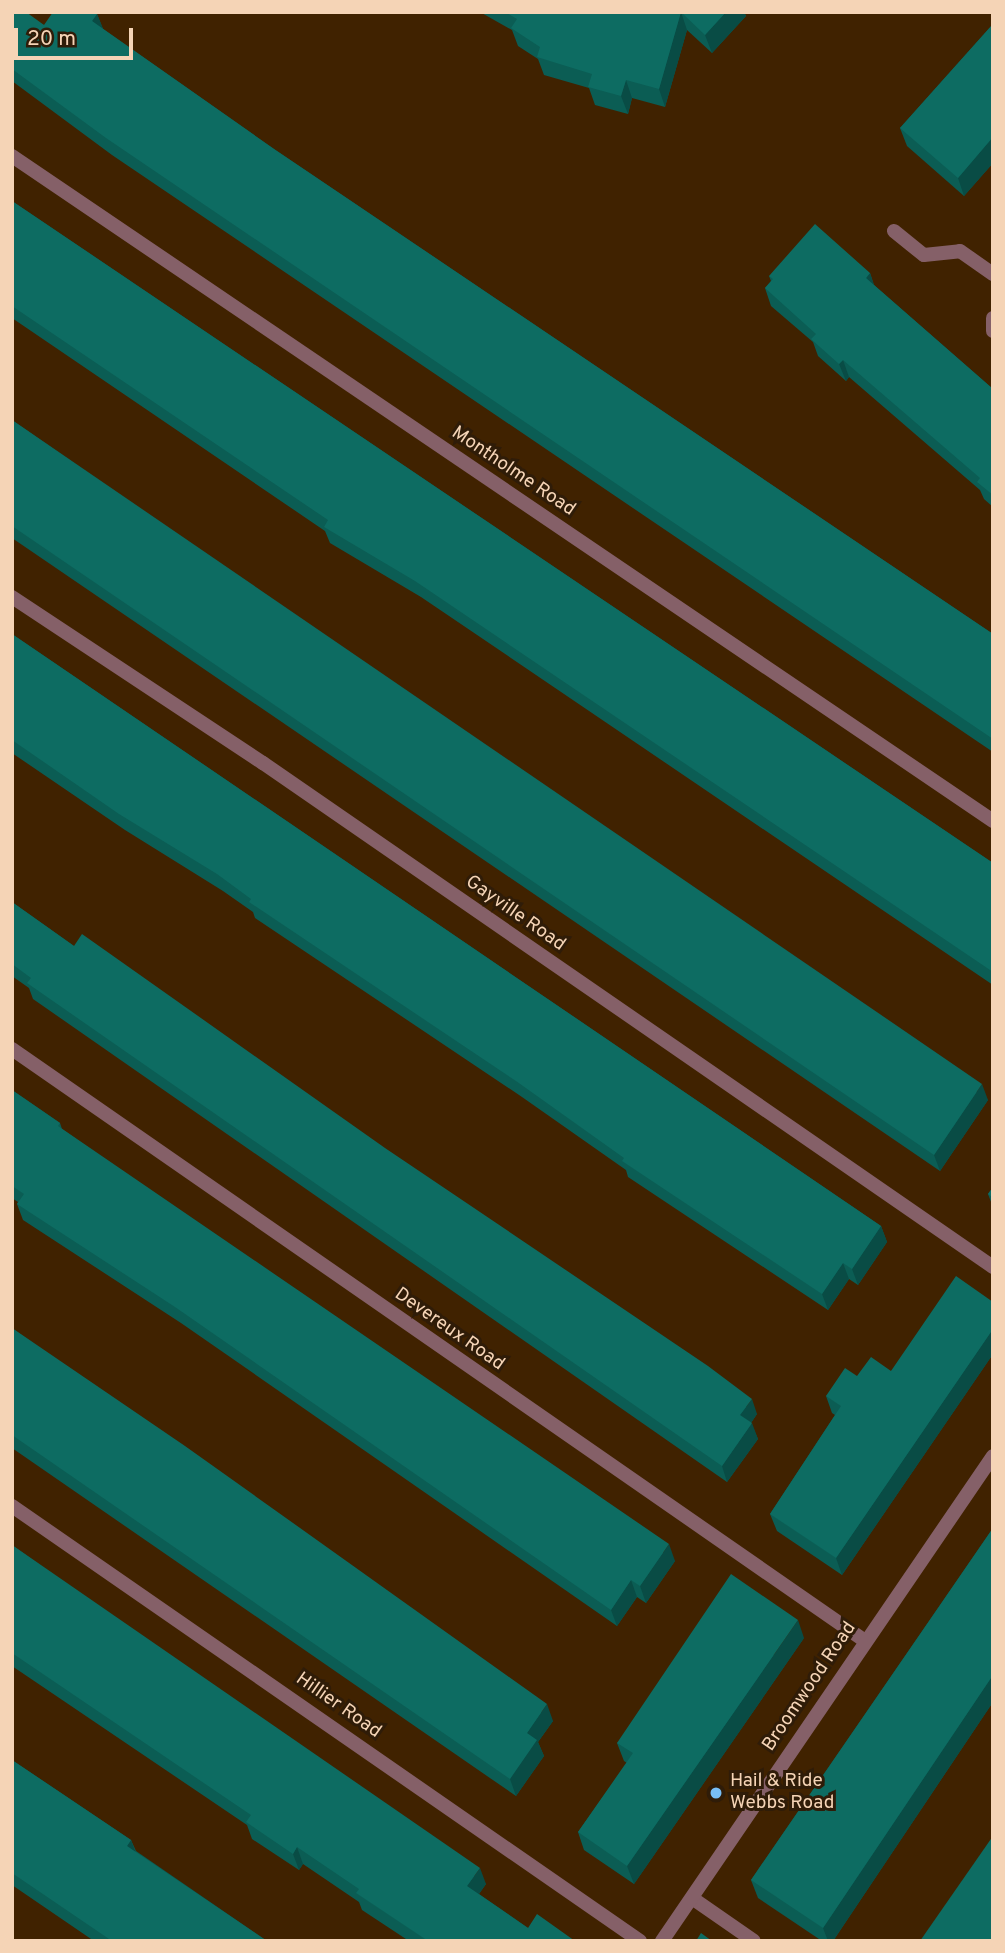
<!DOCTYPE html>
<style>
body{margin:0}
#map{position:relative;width:1005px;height:1953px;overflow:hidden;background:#402200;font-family:Overpass,sans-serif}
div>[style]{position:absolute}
.minor>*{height:14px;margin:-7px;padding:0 7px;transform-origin:7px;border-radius:7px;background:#856068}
.tertiary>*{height:14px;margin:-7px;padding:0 7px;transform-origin:7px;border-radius:7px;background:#856068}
.wall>*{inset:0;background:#0b5d54}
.shaded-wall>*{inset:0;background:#094c45}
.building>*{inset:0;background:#0d6c62}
.dots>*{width:19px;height:19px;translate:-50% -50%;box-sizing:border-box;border:4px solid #2f1c08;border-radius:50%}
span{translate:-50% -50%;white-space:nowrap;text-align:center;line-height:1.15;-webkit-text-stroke:6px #2f1c08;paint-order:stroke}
.street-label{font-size:19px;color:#f5d4b6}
.poi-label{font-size:19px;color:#f5d4b6}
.left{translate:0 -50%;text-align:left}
.frame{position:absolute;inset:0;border:14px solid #f5d4b6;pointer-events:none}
.scale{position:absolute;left:14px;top:28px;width:119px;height:32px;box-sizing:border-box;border:4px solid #f5d4b6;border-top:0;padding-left:9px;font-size:21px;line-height:24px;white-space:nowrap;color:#f5d4b6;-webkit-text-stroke:5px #2f1c08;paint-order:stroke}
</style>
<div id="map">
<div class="minor">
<div style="left:12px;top:156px;width:1185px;rotate:34.13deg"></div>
<div style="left:894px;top:231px;width:38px;rotate:39deg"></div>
<div style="left:924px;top:255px;width:36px;rotate:-6deg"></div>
<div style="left:960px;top:251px;width:40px;rotate:34.9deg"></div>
<div style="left:993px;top:318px;width:13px;rotate:90deg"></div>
<div style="left:12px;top:597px;width:301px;rotate:33.5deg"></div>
<div style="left:263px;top:763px;width:887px;rotate:34.62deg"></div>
<div style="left:12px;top:1049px;width:1038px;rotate:34.76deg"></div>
<div style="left:12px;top:1506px;width:764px;rotate:34.71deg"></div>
<div style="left:692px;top:1898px;width:75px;rotate:34.7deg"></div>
</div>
<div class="tertiary">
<div style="left:662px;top:1941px;width:587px;rotate:-55.69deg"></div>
</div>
<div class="wall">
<div style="clip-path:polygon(12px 12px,44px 25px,97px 14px,103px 29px,274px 149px,993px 634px,993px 752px,112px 155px,12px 81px)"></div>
<div style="clip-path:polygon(480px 12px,744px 12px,746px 16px,712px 53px,687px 30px,665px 107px,632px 98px,628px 114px,595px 105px,589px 88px,544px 75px,538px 59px,518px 46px,512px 30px)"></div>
<div style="clip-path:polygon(993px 24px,993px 163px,964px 196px,907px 146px,900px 128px)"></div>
<div style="clip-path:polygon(12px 201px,993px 863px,993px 985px,421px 597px,330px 543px,325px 531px,12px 318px)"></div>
<div style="clip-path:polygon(870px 273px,874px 285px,993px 389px,993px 507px,984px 499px,980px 490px,849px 377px,846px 381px,818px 356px,813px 342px,771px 306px,765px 288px,771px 281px,769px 276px)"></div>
<div style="clip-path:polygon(12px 420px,988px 1100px,940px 1171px,12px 538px)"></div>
<div style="clip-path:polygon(12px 634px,881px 1226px,887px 1242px,858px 1285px,849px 1279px,828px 1310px,628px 1177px,626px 1170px,522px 1097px,255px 918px,253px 912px,223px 891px,125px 830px,12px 753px)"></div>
<div style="clip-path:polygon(12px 902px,74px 946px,757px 1414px,751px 1423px,758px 1439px,727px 1482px,33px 999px,29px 988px,12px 976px)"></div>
<div style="clip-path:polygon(12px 1090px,60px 1123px,62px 1129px,675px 1561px,646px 1603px,637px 1597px,617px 1626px,181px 1323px,23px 1220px,17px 1204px,18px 1202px,12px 1198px)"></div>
<div style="clip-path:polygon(993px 1187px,993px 1207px,988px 1194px)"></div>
<div style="clip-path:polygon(993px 1302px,993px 1354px,842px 1575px,777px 1531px,770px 1514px,835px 1415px,832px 1413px,826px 1396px,857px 1376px,891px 1371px)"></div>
<div style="clip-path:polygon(12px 1328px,553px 1721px,538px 1742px,544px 1756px,516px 1796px,12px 1448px)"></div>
<div style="clip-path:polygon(993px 1528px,993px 1702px,833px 1941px,822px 1941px,758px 1898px,751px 1880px)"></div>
<div style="clip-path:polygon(12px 1545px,486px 1884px,479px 1894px,528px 1928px,575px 1941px,409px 1941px,362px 1910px,359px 1902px,303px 1864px,299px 1870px,252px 1839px,247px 1825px,12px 1666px)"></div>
<div style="clip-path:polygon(804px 1638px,634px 1884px,584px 1850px,578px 1832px,627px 1763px,624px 1761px,617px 1743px)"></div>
<div style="clip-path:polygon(12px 1760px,131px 1840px,136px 1851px,267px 1941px,94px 1941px,12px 1885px)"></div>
</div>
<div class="shaded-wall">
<div style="clip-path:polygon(681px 12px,687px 30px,665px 107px,659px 89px)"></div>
<div style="clip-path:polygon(726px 12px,744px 12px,746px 16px,712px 53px,705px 35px)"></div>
<div style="clip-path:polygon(97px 14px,104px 31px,92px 21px)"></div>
<div style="clip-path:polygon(626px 80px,632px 98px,628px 114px,621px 96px)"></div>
<div style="clip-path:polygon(993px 137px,993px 163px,964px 196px,958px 178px)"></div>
<div style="clip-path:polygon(870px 273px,876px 291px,866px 278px)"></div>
<div style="clip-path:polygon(843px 360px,849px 377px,846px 381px,839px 364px)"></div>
<div style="clip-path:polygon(982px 1084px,988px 1100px,940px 1171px,934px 1155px)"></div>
<div style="clip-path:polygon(881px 1226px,887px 1242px,858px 1285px,852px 1269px)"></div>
<div style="clip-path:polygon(843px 1263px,849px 1279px,828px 1310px,822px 1294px)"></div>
<div style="clip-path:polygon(993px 1329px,993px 1354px,842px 1575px,836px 1558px)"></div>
<div style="clip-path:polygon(752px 1399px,757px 1414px,746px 1430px,740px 1415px)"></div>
<div style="clip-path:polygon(752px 1423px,758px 1439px,727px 1482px,722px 1466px)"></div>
<div style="clip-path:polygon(669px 1544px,675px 1561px,646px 1603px,640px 1586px)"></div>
<div style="clip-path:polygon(631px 1580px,637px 1597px,617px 1626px,611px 1610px)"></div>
<div style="clip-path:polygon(798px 1620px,804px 1638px,634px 1884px,627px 1866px)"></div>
<div style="clip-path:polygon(993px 1675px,993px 1702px,833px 1941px,828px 1941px,823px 1928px)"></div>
<div style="clip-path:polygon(547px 1704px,553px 1721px,538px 1742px,544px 1756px,516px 1796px,510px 1779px,527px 1733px)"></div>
<div style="clip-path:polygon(131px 1840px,137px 1856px,127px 1846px)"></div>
<div style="clip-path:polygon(297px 1847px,303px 1864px,299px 1870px,293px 1854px)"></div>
<div style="clip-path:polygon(480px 1868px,486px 1884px,473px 1902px,467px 1886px)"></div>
</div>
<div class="building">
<div style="clip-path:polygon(12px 12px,26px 12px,44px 25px,53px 12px,95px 12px,97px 14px,92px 21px,274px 149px,993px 634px,993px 739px,106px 138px,12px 69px)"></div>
<div style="clip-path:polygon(505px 12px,681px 12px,659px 89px,626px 80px,621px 96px,588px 87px,592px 74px,537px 57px,540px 47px,511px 28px,517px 19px)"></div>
<div style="clip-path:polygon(681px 12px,726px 12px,705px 35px)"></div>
<div style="clip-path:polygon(993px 24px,993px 137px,958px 178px,900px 128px)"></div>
<div style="clip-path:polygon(12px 201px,993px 863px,993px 972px,415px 581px,324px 527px,328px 520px,12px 306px)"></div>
<div style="clip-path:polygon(815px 224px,870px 273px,866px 278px,993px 389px,993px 495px,977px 482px,980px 478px,843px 360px,839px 364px,811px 339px,816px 334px,765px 288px,773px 279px,769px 276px)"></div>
<div style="clip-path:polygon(12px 420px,982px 1084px,934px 1155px,12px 526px)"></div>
<div style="clip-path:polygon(12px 634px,881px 1226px,852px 1269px,843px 1263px,822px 1294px,622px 1161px,624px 1158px,516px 1081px,249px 902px,251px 899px,217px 874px,119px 814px,12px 740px)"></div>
<div style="clip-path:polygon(12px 902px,74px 946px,82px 934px,385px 1148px,708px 1366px,752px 1399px,740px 1415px,752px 1423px,722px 1466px,27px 983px,31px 978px,12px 964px)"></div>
<div style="clip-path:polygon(12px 1090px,60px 1123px,58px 1126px,669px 1544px,640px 1586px,631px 1580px,611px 1610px,175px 1307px,17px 1204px,24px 1194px,12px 1186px)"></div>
<div style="clip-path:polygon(993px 1187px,993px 1198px,988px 1194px)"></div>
<div style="clip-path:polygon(956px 1276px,993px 1302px,993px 1329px,836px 1558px,770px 1514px,841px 1406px,826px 1396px,845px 1368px,857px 1376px,871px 1357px,891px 1371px)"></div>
<div style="clip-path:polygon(12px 1328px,185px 1446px,547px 1704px,527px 1733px,537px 1740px,510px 1779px,12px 1435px)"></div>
<div style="clip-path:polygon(993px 1528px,993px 1675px,823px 1928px,751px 1880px)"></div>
<div style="clip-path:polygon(12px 1545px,480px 1868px,467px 1886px,528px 1928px,537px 1914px,575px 1941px,428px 1941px,356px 1893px,359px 1889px,297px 1847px,293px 1854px,246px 1822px,251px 1815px,12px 1653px)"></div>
<div style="clip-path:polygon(731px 1574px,798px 1620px,627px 1866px,578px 1832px,633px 1753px,617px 1743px)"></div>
<div style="clip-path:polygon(12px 1760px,131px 1840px,127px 1846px,267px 1941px,112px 1941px,12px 1873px)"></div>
<div style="clip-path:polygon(993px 1836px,993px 1941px,920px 1941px)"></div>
<div style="clip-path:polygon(701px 1933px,712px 1941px,696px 1941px)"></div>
</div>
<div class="dots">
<div style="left:716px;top:1793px;background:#78bff7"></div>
</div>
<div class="street-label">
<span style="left:513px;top:472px;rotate:34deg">Montholme Road</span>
<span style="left:515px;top:914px;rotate:35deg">Gayville Road</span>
<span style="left:449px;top:1330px;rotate:35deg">Devereux Road</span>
<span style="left:810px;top:1687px;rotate:-56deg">Broomwood Road</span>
<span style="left:338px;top:1706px;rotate:35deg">Hillier Road</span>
</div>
<div class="poi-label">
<span class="left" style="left:730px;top:1793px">Hail &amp; Ride<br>Webbs Road</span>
</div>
<div class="frame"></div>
<div class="scale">20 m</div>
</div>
